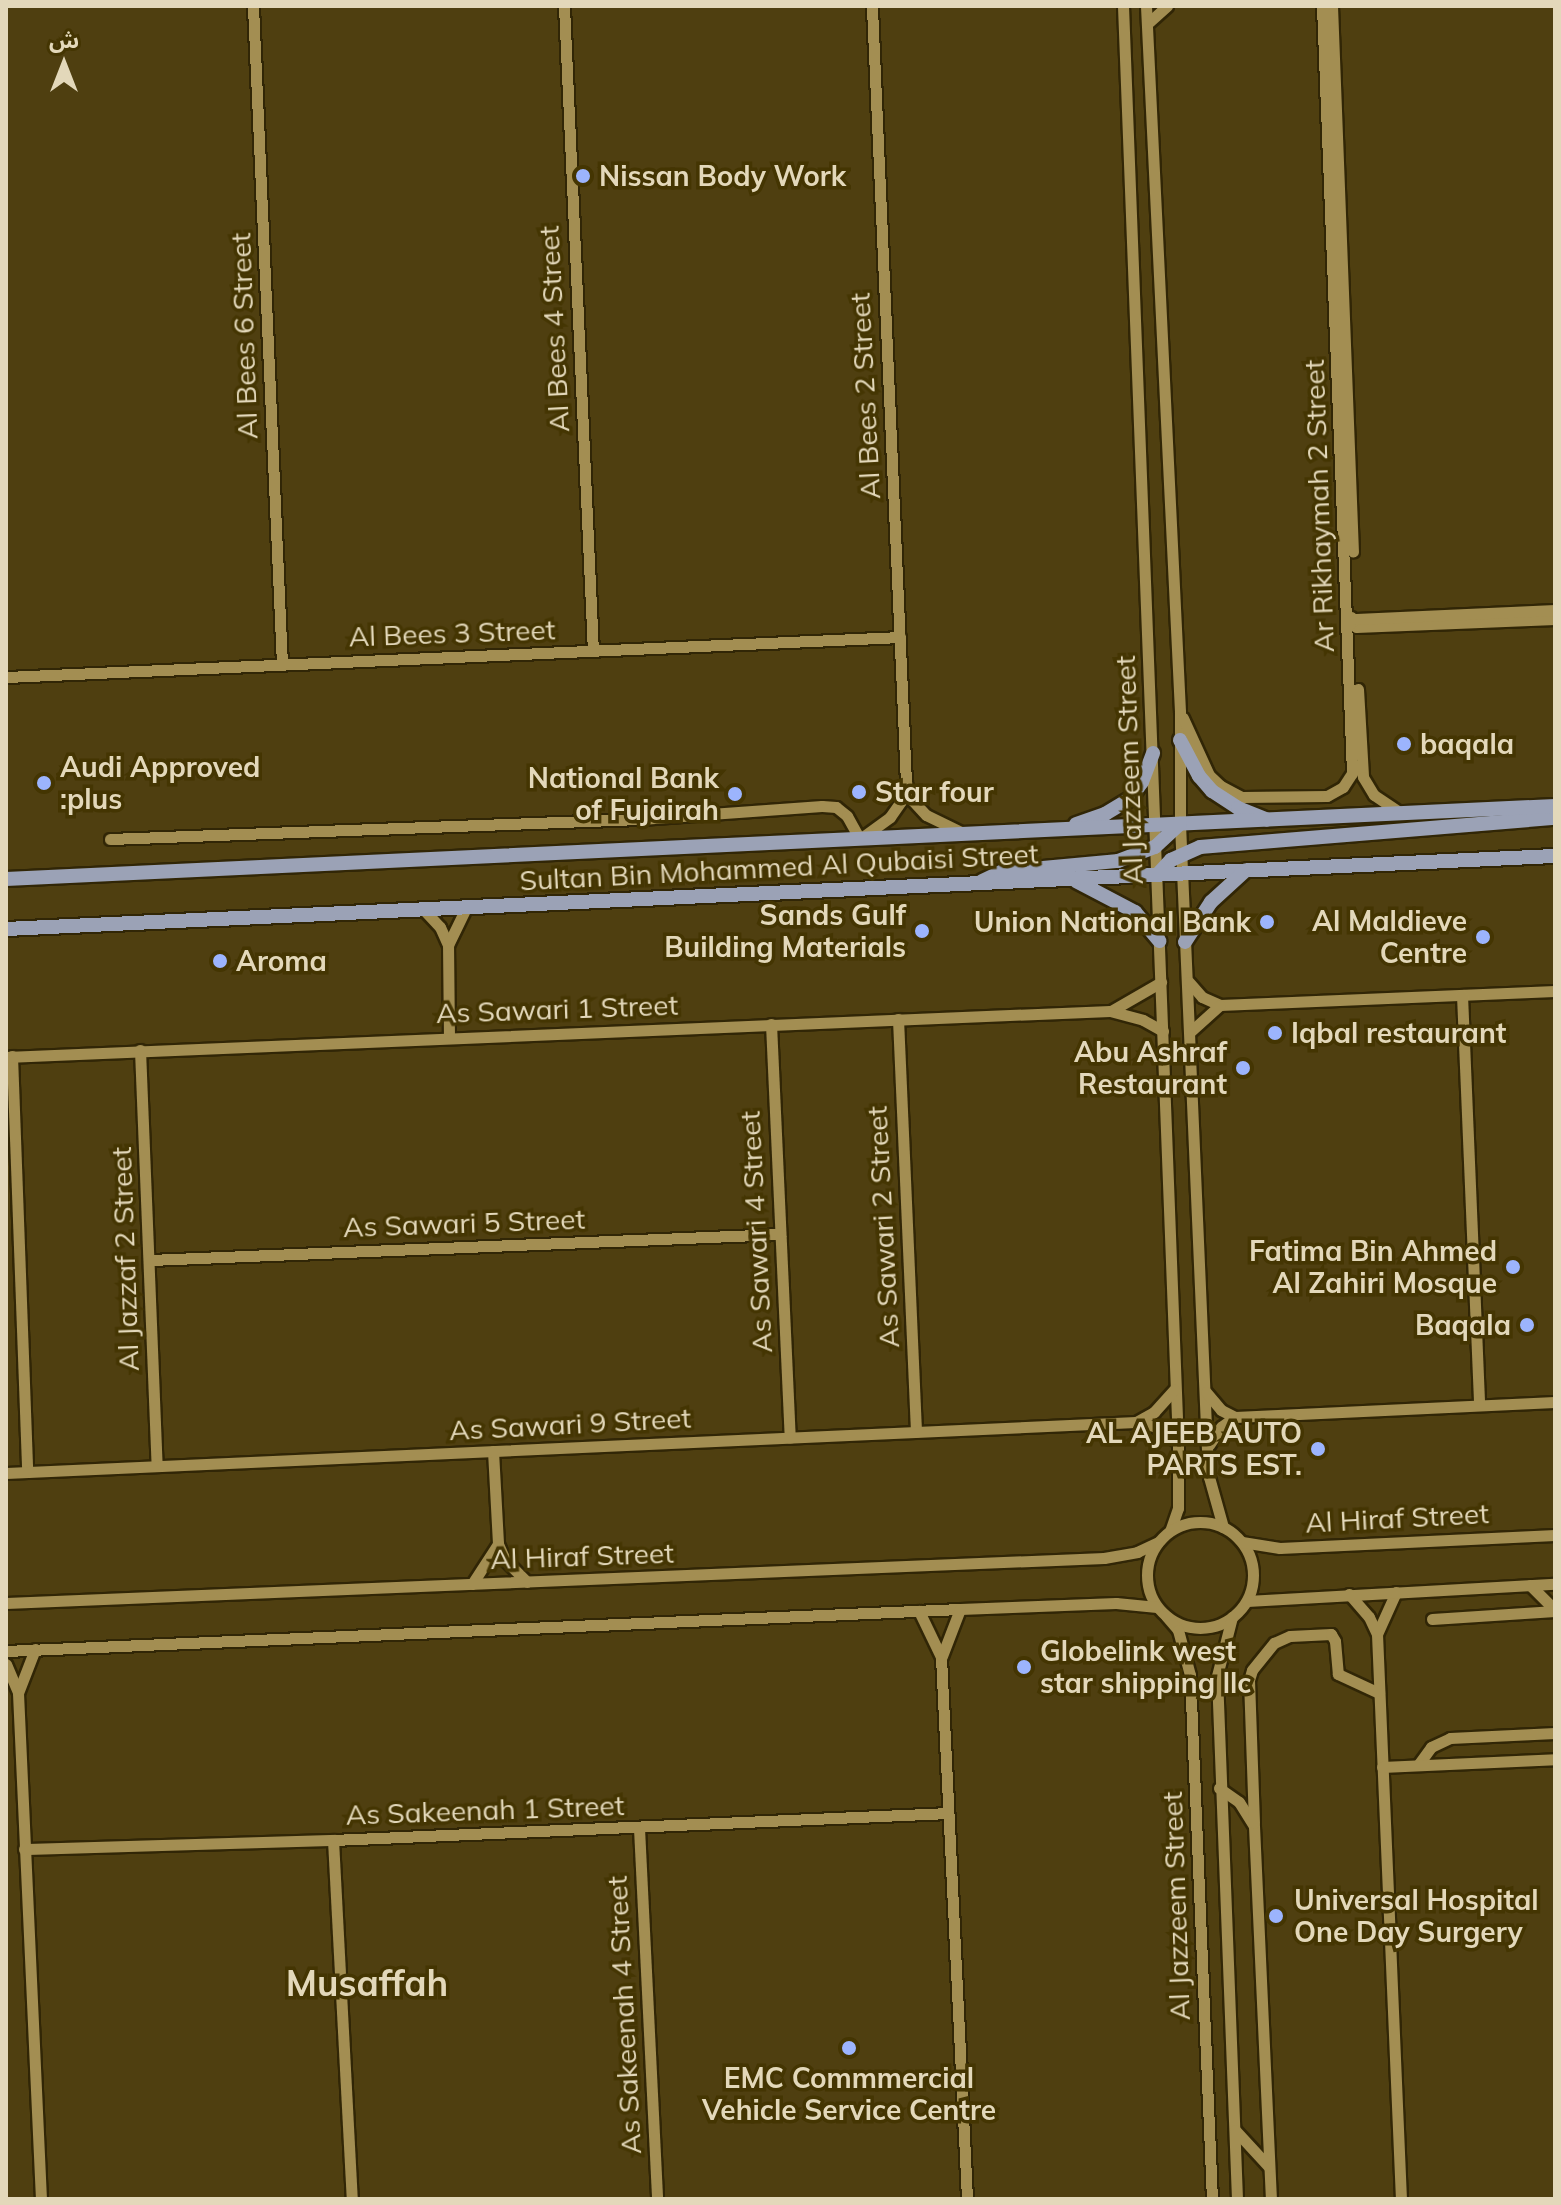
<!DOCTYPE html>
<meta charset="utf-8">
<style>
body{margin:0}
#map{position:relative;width:1561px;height:2205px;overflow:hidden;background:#4f3f10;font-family:Mulish,"Noto Sans Arabic",sans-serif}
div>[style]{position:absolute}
.roads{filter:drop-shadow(2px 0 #312606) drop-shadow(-2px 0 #312606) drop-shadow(0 2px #312606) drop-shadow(0 -2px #312606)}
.minor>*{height:11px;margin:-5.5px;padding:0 5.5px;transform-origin:5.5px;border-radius:5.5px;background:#a38e52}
.minor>.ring{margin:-5.5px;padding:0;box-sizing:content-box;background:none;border:11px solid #a38e52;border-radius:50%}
.major>*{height:14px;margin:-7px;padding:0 7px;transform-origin:7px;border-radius:7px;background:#9ba2b6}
.dots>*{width:22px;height:22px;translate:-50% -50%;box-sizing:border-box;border:4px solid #443502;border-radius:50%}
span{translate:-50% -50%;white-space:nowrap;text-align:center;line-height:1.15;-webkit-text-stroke:7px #443502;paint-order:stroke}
.poi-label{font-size:28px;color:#e3d8ba;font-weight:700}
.left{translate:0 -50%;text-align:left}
.right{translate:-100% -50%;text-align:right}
.street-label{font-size:28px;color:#e3d8ba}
.district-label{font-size:36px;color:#e3d8ba;font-weight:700}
.frame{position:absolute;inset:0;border:8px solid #e3d8ba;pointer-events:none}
.north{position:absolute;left:24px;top:24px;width:80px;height:80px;-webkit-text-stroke:6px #443502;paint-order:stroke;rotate:0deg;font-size:22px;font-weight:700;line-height:32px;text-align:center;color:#e3d8ba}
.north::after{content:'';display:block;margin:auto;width:28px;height:36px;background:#e3d8ba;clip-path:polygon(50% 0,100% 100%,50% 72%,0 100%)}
</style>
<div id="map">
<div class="roads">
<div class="minor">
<div style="left:253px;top:6px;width:659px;rotate:87.48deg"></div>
<div style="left:564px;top:6px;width:646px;rotate:87.43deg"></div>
<div style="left:1123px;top:6px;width:1437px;rotate:87.81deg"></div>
<div style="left:1178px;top:1442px;width:66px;rotate:90deg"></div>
<div style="left:1178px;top:1508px;width:24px;rotate:109deg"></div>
<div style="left:1146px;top:6px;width:707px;rotate:87.24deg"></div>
<div style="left:1180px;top:712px;width:112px;rotate:90deg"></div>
<div style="left:1180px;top:824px;width:626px;rotate:87.53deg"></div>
<div style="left:1207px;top:1449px;width:28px;rotate:86deg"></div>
<div style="left:1209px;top:1477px;width:52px;rotate:74.4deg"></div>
<div style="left:1332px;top:6px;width:546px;rotate:87.8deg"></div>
<div style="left:1147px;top:24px;width:27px;rotate:-42deg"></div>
<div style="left:1351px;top:617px;width:11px;rotate:63deg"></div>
<div style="left:1356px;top:627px;width:199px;rotate:-2.3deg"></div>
<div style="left:1348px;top:625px;width:10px;rotate:-37deg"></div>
<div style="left:1356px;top:619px;width:199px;rotate:-2.6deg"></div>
<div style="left:6px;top:677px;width:895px;rotate:-2.56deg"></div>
<div style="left:1358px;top:689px;width:88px;rotate:86.7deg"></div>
<div style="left:1363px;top:777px;width:21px;rotate:59deg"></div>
<div style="left:1374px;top:795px;width:32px;rotate:34deg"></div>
<div style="left:1183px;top:718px;width:63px;rotate:65.5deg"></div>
<div style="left:1209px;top:775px;width:16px;rotate:43deg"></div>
<div style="left:1221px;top:786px;width:24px;rotate:28deg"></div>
<div style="left:1242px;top:797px;width:85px;rotate:-0.7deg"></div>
<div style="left:1327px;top:796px;width:18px;rotate:-29deg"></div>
<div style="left:1343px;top:787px;width:17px;rotate:-57deg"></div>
<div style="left:1352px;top:773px;width:768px;rotate:-92.24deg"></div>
<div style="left:906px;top:784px;width:18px;rotate:68deg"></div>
<div style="left:913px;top:801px;width:19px;rotate:47deg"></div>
<div style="left:926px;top:815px;width:41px;rotate:25.9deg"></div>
<div style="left:110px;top:839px;width:531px;rotate:-2.16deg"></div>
<div style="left:641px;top:819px;width:181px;rotate:-4.1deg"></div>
<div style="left:822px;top:806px;width:14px;rotate:4deg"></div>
<div style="left:836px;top:807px;width:14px;rotate:39deg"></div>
<div style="left:847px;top:816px;width:26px;rotate:61deg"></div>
<div style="left:860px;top:839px;width:37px;rotate:-36deg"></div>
<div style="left:890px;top:817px;width:19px;rotate:-55deg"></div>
<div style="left:901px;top:801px;width:19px;rotate:-74deg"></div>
<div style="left:906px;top:783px;width:778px;rotate:-92.51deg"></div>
<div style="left:424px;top:910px;width:23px;rotate:47deg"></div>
<div style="left:440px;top:927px;width:20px;rotate:66deg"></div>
<div style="left:1189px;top:982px;width:20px;rotate:49deg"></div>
<div style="left:1202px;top:997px;width:20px;rotate:24deg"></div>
<div style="left:1220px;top:1005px;width:335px;rotate:-2.4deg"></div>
<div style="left:1462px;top:995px;width:410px;rotate:87.6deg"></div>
<div style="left:1111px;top:1011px;width:58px;rotate:-30.1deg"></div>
<div style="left:898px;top:1019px;width:413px;rotate:87.5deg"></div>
<div style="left:771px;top:1024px;width:414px;rotate:87.4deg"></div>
<div style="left:1190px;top:1032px;width:40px;rotate:-42deg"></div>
<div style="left:449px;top:1038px;width:93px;rotate:-90.6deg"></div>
<div style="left:448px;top:945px;width:41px;rotate:-64.1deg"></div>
<div style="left:140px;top:1050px;width:416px;rotate:87.7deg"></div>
<div style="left:12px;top:1056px;width:416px;rotate:87.9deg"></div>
<div style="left:6px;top:1057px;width:1105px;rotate:-2.39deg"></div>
<div style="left:1110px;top:1011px;width:34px;rotate:15deg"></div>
<div style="left:1143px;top:1020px;width:23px;rotate:29deg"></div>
<div style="left:150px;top:1260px;width:631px;rotate:-2.36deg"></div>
<div style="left:1206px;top:1392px;width:23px;rotate:50deg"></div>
<div style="left:1221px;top:1410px;width:16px;rotate:27deg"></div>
<div style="left:1235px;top:1417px;width:320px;rotate:-2.7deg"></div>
<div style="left:1136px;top:1422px;width:21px;rotate:-29deg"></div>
<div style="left:1154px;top:1412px;width:30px;rotate:-48deg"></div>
<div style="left:1209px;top:1445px;width:22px;rotate:-56deg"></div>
<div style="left:1221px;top:1427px;width:17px;rotate:-36deg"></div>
<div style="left:493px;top:1451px;width:93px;rotate:86.9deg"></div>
<div style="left:498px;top:1544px;width:17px;rotate:66deg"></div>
<div style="left:505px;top:1560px;width:31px;rotate:45deg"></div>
<div style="left:6px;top:1473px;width:1131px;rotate:-2.58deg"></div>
<div style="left:1136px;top:1422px;width:18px;rotate:13deg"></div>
<div style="left:1154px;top:1426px;width:29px;rotate:34deg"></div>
<div class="ring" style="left:1147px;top:1522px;width:95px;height:95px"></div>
<div style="left:1242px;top:1542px;width:38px;rotate:9deg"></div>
<div style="left:1280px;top:1548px;width:275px;rotate:-2.7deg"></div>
<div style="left:472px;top:1584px;width:48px;rotate:-57deg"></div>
<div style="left:1530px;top:1585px;width:35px;rotate:45deg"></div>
<div style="left:1396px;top:1592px;width:46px;rotate:114.3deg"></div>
<div style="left:1377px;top:1634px;width:566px;rotate:87.57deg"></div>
<div style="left:1349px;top:1594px;width:30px;rotate:49deg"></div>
<div style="left:1369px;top:1617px;width:19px;rotate:65deg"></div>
<div style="left:1247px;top:1601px;width:308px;rotate:-3.2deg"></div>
<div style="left:6px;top:1603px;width:1099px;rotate:-2.35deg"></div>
<div style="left:1104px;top:1558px;width:34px;rotate:-10deg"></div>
<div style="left:1137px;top:1552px;width:23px;rotate:-25deg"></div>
<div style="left:919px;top:1611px;width:51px;rotate:64.4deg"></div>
<div style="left:941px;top:1657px;width:543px;rotate:87.25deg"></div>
<div style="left:1166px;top:1616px;width:18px;rotate:49deg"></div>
<div style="left:1178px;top:1630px;width:47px;rotate:75.1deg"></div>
<div style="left:1190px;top:1675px;width:524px;rotate:87.6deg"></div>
<div style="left:1232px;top:1617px;width:61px;rotate:104.3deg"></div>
<div style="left:1217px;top:1676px;width:523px;rotate:87.81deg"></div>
<div style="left:1432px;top:1619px;width:123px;rotate:-3.7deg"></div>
<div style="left:35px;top:1649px;width:47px;rotate:111.1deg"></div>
<div style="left:18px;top:1693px;width:507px;rotate:87.4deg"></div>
<div style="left:6px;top:1651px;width:955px;rotate:-2.52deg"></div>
<div style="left:960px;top:1609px;width:156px;rotate:-2.2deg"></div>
<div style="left:1116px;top:1603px;width:41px;rotate:5.6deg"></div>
<div style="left:942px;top:1656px;width:50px;rotate:-69deg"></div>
<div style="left:6px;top:1664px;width:30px;rotate:67deg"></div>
<div style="left:1418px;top:1765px;width:22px;rotate:-54deg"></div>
<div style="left:1431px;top:1747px;width:21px;rotate:-25deg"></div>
<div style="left:1450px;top:1738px;width:105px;rotate:-2.7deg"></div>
<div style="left:1382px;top:1767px;width:173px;rotate:-2.6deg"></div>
<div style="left:1219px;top:1788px;width:24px;rotate:35deg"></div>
<div style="left:1239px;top:1802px;width:28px;rotate:58deg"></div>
<div style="left:1254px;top:1826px;width:373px;rotate:87.4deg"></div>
<div style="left:1254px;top:1823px;width:143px;rotate:-92deg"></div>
<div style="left:1249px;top:1680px;width:10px;rotate:-73deg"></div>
<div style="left:1252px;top:1670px;width:35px;rotate:-51deg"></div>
<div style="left:1274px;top:1643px;width:17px;rotate:-24deg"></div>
<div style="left:1290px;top:1636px;width:41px;rotate:-2.8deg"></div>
<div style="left:1331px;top:1634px;width:8px;rotate:60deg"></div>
<div style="left:1335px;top:1641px;width:33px;rotate:85deg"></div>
<div style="left:1338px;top:1674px;width:45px;rotate:24.9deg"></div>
<div style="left:639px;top:1828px;width:371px;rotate:87.2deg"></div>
<div style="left:333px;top:1840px;width:360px;rotate:87deg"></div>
<div style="left:24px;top:1849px;width:309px;rotate:-1.7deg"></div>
<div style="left:333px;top:1840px;width:616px;rotate:-2.51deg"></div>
<div style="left:1235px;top:2130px;width:50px;rotate:47.4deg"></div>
</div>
<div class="major">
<div style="left:1180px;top:740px;width:41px;rotate:62.2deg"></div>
<div style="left:1199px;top:776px;width:20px;rotate:49deg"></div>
<div style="left:1212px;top:791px;width:31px;rotate:33deg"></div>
<div style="left:1238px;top:808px;width:31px;rotate:22deg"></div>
<div style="left:1076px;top:824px;width:31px;rotate:-19deg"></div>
<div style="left:1105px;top:814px;width:29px;rotate:-31deg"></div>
<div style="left:1130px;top:799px;width:21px;rotate:-55deg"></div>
<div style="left:1142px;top:782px;width:31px;rotate:-69deg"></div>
<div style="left:1157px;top:875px;width:21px;rotate:-47deg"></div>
<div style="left:1171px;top:860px;width:32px;rotate:-24deg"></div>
<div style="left:1200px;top:847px;width:356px;rotate:-4.7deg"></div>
<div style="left:6px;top:879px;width:1551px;rotate:-2.7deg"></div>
<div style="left:982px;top:881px;width:21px;rotate:-25deg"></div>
<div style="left:1001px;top:872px;width:118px;rotate:-5.4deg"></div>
<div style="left:1118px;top:861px;width:40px;rotate:-21deg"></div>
<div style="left:1155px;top:847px;width:34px;rotate:-43deg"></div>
<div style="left:1076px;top:881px;width:67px;rotate:27.7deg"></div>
<div style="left:1135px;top:912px;width:38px;rotate:50deg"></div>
<div style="left:6px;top:929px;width:1551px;rotate:-2.7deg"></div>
<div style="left:1185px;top:942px;width:48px;rotate:-57deg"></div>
<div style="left:1211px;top:902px;width:47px;rotate:-42.4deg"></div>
</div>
</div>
<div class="dots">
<div style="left:583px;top:176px;background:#9cb4fd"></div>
<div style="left:1404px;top:744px;background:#9cb4fd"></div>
<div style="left:44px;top:783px;background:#9cb4fd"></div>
<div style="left:859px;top:792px;background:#9cb4fd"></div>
<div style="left:735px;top:794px;background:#9cb4fd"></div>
<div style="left:1267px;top:922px;background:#9cb4fd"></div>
<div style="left:922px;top:931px;background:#9cb4fd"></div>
<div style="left:1483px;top:937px;background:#9cb4fd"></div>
<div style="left:220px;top:961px;background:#9cb4fd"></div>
<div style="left:1275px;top:1033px;background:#9cb4fd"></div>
<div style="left:1243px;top:1068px;background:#9cb4fd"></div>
<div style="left:1513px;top:1267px;background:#9cb4fd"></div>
<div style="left:1527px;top:1325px;background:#9cb4fd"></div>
<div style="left:1318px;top:1449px;background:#9cb4fd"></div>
<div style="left:1024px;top:1667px;background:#9cb4fd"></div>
<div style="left:1276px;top:1916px;background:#9cb4fd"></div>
<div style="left:849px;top:2048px;background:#9cb4fd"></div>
</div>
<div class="poi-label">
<span class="left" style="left:599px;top:176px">Nissan Body Work</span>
<span class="left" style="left:1420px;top:744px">baqala</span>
<span class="left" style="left:60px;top:783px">Audi Approved<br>:plus</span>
<span class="right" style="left:719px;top:794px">National Bank<br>of Fujairah</span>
<span class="left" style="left:875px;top:792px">Star four</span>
<span class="right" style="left:906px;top:931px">Sands Gulf<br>Building Materials</span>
<span class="right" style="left:1467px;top:937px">Al Maldieve<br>Centre</span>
<span class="right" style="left:1251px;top:922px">Union National Bank</span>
<span class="left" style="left:236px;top:961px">Aroma</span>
<span class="left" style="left:1291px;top:1033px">Iqbal restaurant</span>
<span class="right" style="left:1227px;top:1068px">Abu Ashraf<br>Restaurant</span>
<span class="right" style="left:1497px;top:1267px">Fatima Bin Ahmed<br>Al Zahiri Mosque</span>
<span class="right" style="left:1511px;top:1325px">Baqala</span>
<span class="right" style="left:1302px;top:1449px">AL AJEEB AUTO<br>PARTS EST.</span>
<span class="left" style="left:1040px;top:1667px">Globelink west<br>star shipping llc</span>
<span class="left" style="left:1294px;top:1916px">Universal Hospital<br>One Day Surgery</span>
<span style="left:849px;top:2094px">EMC Commmercial<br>Vehicle Service Centre</span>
</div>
<div class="street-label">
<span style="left:554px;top:329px;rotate:-93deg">Al Bees 4 Street</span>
<span style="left:244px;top:336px;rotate:-92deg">Al Bees 6 Street</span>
<span style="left:865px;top:396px;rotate:-93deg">Al Bees 2 Street</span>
<span style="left:1319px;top:506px;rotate:-92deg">Ar Rikhaymah 2 Street</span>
<span style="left:452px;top:633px;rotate:-2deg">Al Bees 3 Street</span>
<span style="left:1129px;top:770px;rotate:-92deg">Al Jazzeem Street</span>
<span style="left:779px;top:867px;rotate:-3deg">Sultan Bin Mohammed Al Qubaisi Street</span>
<span style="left:557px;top:1009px;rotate:-2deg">As Sawari 1 Street</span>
<span style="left:464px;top:1223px;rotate:-2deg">As Sawari 5 Street</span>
<span style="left:883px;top:1227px;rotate:-93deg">As Sawari 2 Street</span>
<span style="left:756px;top:1232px;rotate:-93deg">As Sawari 4 Street</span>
<span style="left:125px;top:1259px;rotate:-92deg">Al Jazzaf 2 Street</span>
<span style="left:570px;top:1424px;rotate:-3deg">As Sawari 9 Street</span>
<span style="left:1397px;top:1518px;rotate:-3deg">Al Hiraf Street</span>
<span style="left:582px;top:1556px;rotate:-2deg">Al Hiraf Street</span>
<span style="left:485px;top:1810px;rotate:-2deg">As Sakeenah 1 Street</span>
<span style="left:1176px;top:1906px;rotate:-92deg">Al Jazzeem Street</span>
<span style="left:624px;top:2015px;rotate:-93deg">As Sakeenah 4 Street</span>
</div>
<div class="district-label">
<span style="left:367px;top:1983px">Musaffah</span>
</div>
<div class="frame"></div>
<div class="north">ش</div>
</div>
